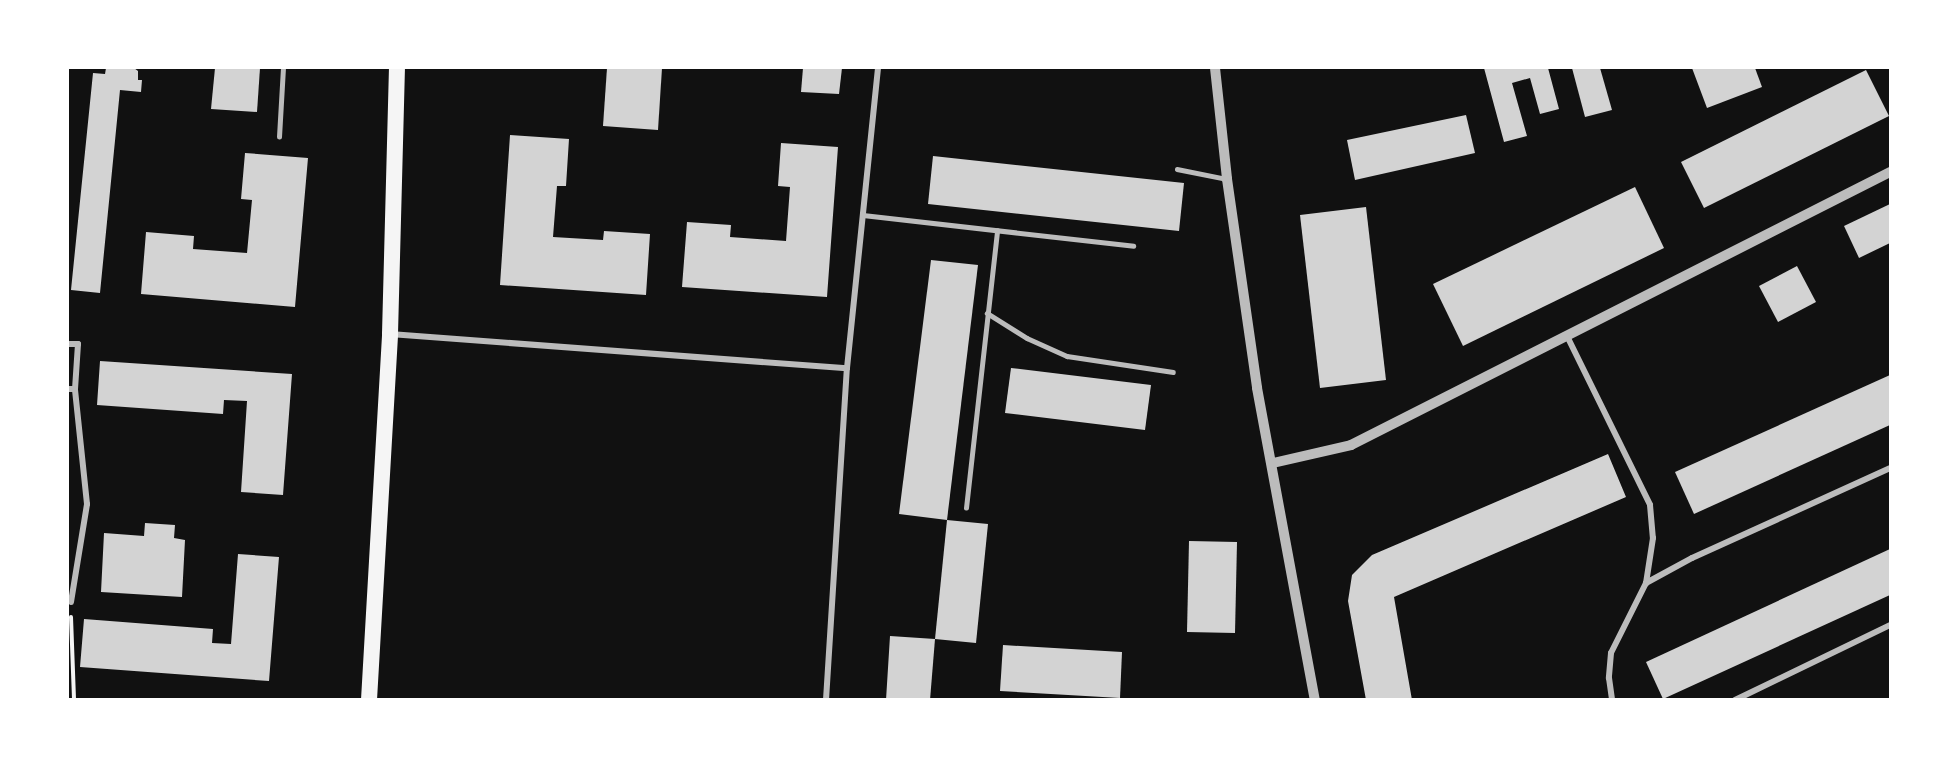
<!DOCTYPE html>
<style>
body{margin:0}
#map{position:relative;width:1958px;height:767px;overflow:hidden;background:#111;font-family:Inter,sans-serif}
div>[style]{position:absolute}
.building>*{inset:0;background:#d3d3d3}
.path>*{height:4px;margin:-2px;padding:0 2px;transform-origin:2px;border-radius:2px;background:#f5f5f5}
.service>*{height:4.5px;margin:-2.25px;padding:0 2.25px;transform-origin:2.25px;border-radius:2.25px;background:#bcbcbc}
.minor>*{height:6px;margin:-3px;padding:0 3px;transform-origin:3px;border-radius:3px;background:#bcbcbc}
.tertiary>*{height:10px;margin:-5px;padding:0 5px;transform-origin:5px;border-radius:5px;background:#bcbcbc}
.trunk>*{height:16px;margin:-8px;padding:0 8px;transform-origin:8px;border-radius:8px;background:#f5f5f5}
span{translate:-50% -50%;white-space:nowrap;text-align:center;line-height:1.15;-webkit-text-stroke:4.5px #fff;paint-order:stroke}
.frame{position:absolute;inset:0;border:69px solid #fff;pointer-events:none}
</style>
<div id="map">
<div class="building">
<div style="clip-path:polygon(106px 68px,134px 68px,138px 71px,138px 80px,142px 80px,141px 92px,120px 90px,100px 293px,71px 290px,93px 73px,105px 74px)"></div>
<div style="clip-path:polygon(215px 68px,260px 68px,257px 112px,211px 109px)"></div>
<div style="clip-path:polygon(607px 68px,662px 68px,658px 130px,603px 126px)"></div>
<div style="clip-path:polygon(803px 68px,842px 68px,839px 94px,801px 92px)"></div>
<div style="clip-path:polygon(1484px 68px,1548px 68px,1559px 109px,1540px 114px,1530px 78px,1512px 83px,1527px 136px,1504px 142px)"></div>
<div style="clip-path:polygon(1572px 68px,1600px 68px,1612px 110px,1585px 117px)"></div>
<div style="clip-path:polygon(1692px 68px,1755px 68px,1762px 87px,1707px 108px)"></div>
<div style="clip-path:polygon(1866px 70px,1889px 116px,1704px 208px,1681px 162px)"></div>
<div style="clip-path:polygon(1466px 115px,1475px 153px,1355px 180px,1347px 140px)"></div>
<div style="clip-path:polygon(510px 135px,569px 139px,566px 186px,557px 186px,553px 237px,603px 240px,604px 231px,650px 234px,646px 295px,500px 285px)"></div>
<div style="clip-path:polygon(781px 143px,838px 147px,827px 297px,682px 287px,687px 222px,731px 225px,730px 237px,786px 241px,790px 187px,778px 186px)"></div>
<div style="clip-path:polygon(245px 153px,308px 158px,295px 307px,141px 294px,146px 232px,194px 236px,193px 249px,247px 253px,252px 200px,241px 199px)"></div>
<div style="clip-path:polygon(933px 156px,1184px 183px,1179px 231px,928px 204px)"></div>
<div style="clip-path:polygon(1635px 187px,1664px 248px,1463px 346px,1433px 284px)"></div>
<div style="clip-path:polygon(1890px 204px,1890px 243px,1859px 258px,1844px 226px)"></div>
<div style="clip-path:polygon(1366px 207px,1386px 380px,1320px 388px,1300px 215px)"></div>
<div style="clip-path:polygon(931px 260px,978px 265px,947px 520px,899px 514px)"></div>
<div style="clip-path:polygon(1797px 266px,1816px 302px,1778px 322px,1759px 286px)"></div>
<div style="clip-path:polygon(100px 361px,292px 374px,283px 495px,241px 492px,247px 401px,224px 400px,223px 414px,97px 405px)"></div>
<div style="clip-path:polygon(1011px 368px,1151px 385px,1145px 430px,1005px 413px)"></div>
<div style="clip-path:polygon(1890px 375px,1890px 425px,1694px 514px,1675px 472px)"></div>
<div style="clip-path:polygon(1608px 454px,1626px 497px,1394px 597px,1412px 700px,1366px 700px,1348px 601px,1352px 575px,1372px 555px)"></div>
<div style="clip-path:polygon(947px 520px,988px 524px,976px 643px,935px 639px)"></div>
<div style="clip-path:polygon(145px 523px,175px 525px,174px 538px,185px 540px,182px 597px,101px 592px,104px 533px,144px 536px)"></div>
<div style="clip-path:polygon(1189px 541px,1237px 542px,1235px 633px,1187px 632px)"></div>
<div style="clip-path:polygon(1890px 549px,1890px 595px,1663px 699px,1646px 662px)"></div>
<div style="clip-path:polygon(238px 554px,279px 557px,269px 681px,80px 667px,84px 619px,213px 629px,212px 643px,231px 644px)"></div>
<div style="clip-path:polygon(890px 636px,935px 639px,930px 700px,886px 700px)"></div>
<div style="clip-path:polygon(1003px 645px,1122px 652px,1120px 698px,1000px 691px)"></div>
</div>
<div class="path">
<div style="left:71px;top:617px;width:83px;rotate:87.9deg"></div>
</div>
<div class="service">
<div style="left:279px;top:137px;width:69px;rotate:-86.7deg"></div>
<div style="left:1177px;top:169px;width:51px;rotate:11.3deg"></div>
<div style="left:863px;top:215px;width:272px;rotate:6.5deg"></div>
<div style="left:987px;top:313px;width:47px;rotate:32deg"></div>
<div style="left:1027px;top:338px;width:44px;rotate:24.2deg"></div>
<div style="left:1067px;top:356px;width:107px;rotate:8.6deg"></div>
<div style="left:966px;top:508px;width:279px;rotate:-83.6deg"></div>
</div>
<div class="minor">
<div style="left:390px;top:334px;width:458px;rotate:4.3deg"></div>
<div style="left:1567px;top:336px;width:188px;rotate:63.8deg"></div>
<div style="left:1650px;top:505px;width:33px;rotate:85deg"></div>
<div style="left:1653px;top:538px;width:46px;rotate:98.8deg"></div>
<div style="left:1646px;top:583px;width:78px;rotate:116.6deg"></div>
<div style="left:1611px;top:653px;width:25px;rotate:95deg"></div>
<div style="left:1609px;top:678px;width:22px;rotate:82deg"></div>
<div style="left:68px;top:344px;width:10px"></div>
<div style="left:78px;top:344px;width:45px;rotate:93.8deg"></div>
<div style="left:75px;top:389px;width:7px;rotate:180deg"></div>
<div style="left:1646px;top:583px;width:52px;rotate:-28.5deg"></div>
<div style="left:1692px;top:558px;width:217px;rotate:-24.4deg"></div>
<div style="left:71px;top:602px;width:99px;rotate:-80.7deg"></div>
<div style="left:87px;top:504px;width:116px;rotate:-96deg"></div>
<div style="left:826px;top:700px;width:333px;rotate:-86.4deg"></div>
<div style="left:847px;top:368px;width:302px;rotate:-84.1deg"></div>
<div style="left:1735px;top:700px;width:172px;rotate:-25.8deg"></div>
</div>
<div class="tertiary">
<div style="left:1215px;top:68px;width:112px;rotate:83.8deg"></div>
<div style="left:1227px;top:179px;width:211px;rotate:81.8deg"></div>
<div style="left:1257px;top:388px;width:317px;rotate:79.5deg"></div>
<div style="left:1273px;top:463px;width:80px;rotate:-13deg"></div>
<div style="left:1351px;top:445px;width:604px;rotate:-26.86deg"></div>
</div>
<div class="trunk">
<div style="left:369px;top:700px;width:367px;rotate:-86.7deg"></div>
<div style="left:390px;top:334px;width:266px;rotate:-88.5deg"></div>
</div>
<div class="frame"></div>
</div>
